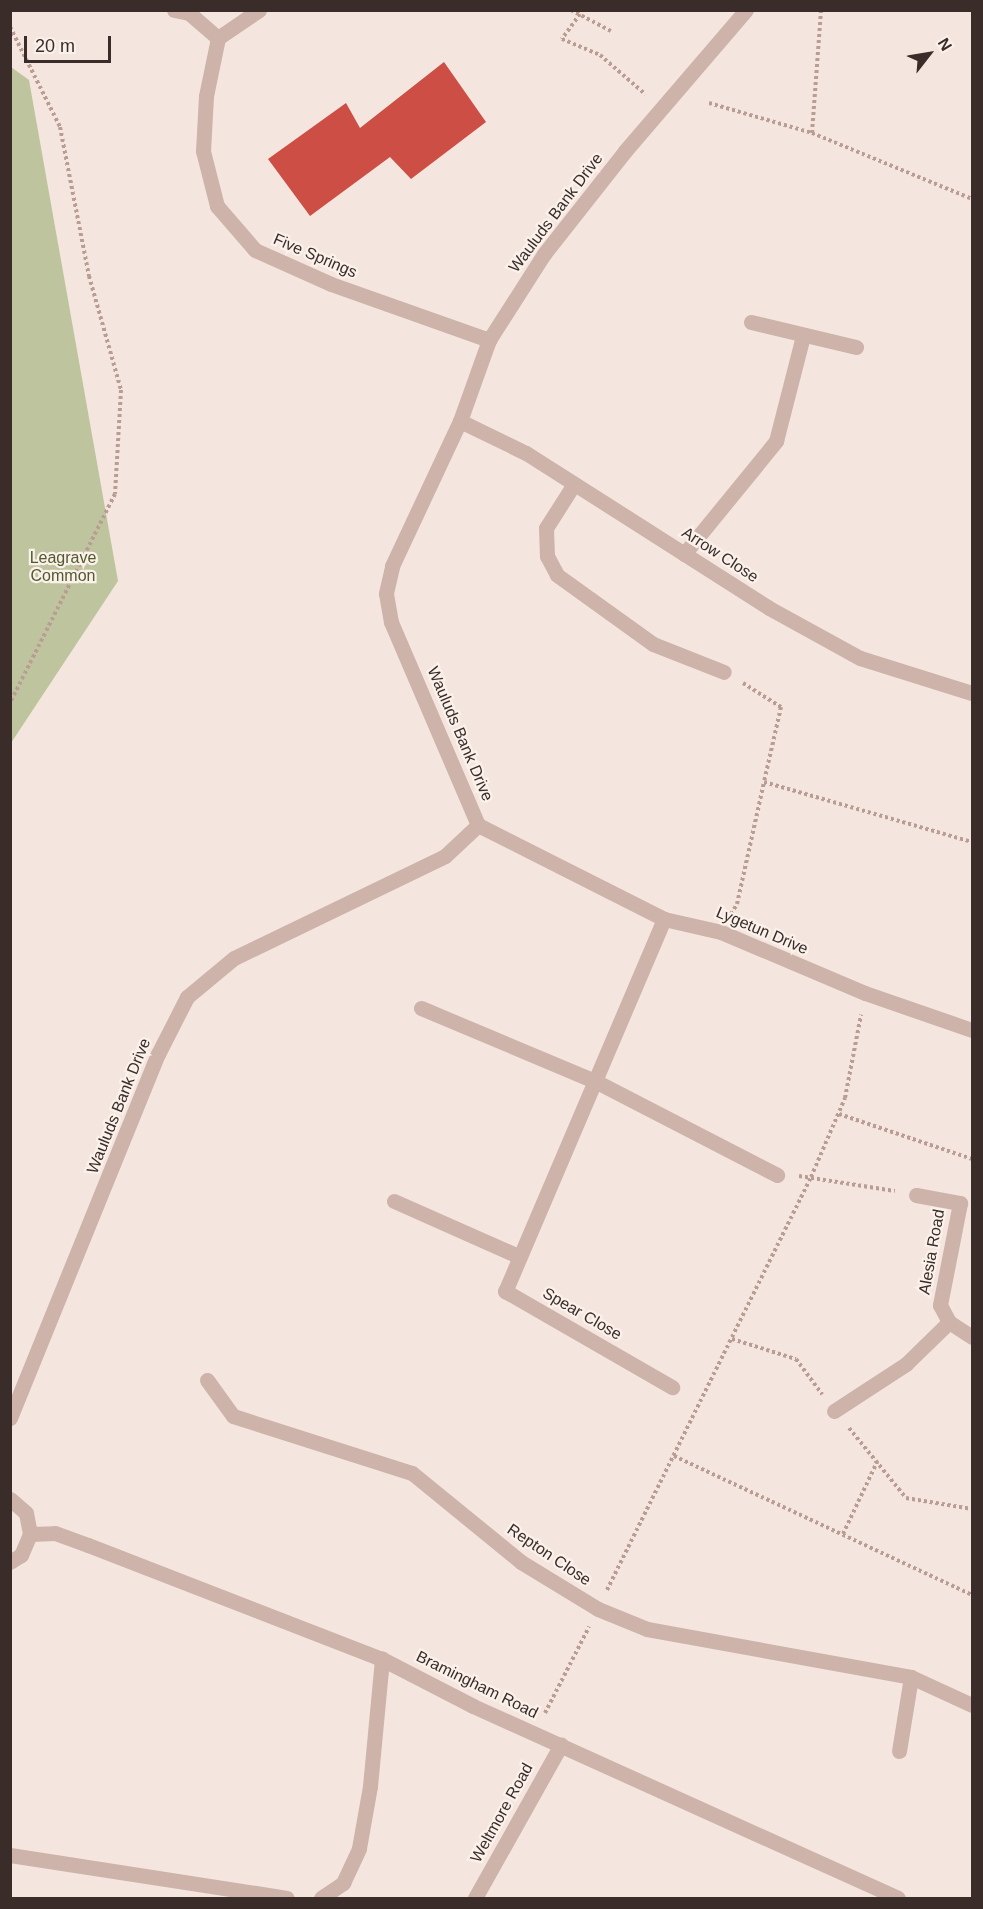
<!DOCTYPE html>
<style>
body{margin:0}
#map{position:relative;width:983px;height:1909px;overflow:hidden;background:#f4e6de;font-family:Arial,sans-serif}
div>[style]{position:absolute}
.green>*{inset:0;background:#bec49d}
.building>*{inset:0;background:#cc4e44}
.path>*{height:4px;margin-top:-2px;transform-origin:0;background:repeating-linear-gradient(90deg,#b99d93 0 3px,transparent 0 6px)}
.minor>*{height:15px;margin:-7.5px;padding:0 7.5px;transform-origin:7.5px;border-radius:7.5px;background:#cdb3a9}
span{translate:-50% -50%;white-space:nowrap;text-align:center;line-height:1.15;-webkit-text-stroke:4.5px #fbf1eb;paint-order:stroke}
.street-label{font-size:16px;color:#3a2c29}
.park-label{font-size:16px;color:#515a2c}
.frame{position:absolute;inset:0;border:12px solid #3a2c29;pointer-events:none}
.north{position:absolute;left:899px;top:24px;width:60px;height:60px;-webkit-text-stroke:4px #fbf1eb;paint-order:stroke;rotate:59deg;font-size:16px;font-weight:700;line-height:24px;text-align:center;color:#3a2c29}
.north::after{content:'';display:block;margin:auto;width:21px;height:27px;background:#3a2c29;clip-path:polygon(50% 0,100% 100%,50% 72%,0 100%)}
.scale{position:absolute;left:24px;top:36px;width:87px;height:27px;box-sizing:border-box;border:3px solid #3a2c29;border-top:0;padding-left:8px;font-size:18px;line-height:21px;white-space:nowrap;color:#3a2c29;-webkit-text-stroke:4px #fbf1eb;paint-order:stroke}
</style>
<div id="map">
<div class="green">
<div style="clip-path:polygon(11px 67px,29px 80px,118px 581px,11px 743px)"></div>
</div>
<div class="building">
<div style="clip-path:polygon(444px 62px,486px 122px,411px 179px,390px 157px,310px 216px,268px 159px,346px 103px,360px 128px)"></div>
</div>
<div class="path">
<div style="left:571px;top:10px;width:45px;rotate:27.7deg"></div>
<div style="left:580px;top:14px;width:31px;rotate:126deg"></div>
<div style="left:562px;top:39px;width:41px;rotate:22.8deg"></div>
<div style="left:600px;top:55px;width:60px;rotate:40.9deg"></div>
<div style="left:10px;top:27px;width:112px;rotate:63.4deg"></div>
<div style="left:60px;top:127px;width:152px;rotate:79deg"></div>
<div style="left:89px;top:276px;width:118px;rotate:74.3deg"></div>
<div style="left:121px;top:390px;width:104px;rotate:93.3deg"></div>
<div style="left:115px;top:494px;width:234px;rotate:116.7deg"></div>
<div style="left:709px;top:103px;width:107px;rotate:16.2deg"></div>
<div style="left:812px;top:133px;width:173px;rotate:22.4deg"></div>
<div style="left:812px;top:133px;width:123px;rotate:-85.8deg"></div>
<div style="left:743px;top:683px;width:45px;rotate:32.3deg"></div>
<div style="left:781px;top:707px;width:77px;rotate:102.8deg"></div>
<div style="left:731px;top:914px;width:12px;rotate:-59deg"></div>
<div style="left:737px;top:904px;width:125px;rotate:-77.5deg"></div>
<div style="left:764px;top:782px;width:216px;rotate:16.1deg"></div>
<div style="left:839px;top:1114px;width:140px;rotate:18.7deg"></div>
<div style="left:799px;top:1176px;width:97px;rotate:8.9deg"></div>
<div style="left:732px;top:1339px;width:67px;rotate:17.4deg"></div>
<div style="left:796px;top:1359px;width:44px;rotate:53.4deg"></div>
<div style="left:849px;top:1428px;width:90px;rotate:50.8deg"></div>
<div style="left:906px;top:1498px;width:67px;rotate:9.5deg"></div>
<div style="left:674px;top:1456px;width:329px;rotate:25deg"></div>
<div style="left:843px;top:1534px;width:80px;rotate:-64.7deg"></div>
<div style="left:607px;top:1590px;width:461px;rotate:-63.7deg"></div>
<div style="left:811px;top:1177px;width:86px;rotate:-66.7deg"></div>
<div style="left:845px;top:1098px;width:85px;rotate:-79.1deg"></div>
<div style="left:545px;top:1713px;width:97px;rotate:-62.9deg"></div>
</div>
<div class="minor">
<div style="left:174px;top:10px;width:15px;rotate:11deg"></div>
<div style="left:189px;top:13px;width:38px;rotate:41deg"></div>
<div style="left:259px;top:10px;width:50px;rotate:145.7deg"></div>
<div style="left:218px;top:38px;width:59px;rotate:101.7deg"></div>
<div style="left:206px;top:96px;width:55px;rotate:93.1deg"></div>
<div style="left:203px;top:151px;width:57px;rotate:75.7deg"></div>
<div style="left:217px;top:206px;width:58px;rotate:49.2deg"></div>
<div style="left:255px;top:250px;width:83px;rotate:24.1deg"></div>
<div style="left:331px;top:284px;width:168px;rotate:19.5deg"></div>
<div style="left:751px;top:322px;width:108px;rotate:13.4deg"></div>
<div style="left:460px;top:421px;width:73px;rotate:25.9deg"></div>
<div style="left:526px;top:453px;width:288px;rotate:32.5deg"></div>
<div style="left:769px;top:608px;width:104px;rotate:28.8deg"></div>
<div style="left:860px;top:658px;width:117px;rotate:17.4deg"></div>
<div style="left:574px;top:484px;width:52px;rotate:122.5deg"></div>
<div style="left:546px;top:528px;width:28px;rotate:88deg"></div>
<div style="left:547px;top:556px;width:21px;rotate:62deg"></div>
<div style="left:557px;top:575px;width:118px;rotate:35.7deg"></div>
<div style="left:653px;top:644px;width:76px;rotate:21.5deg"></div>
<div style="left:684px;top:554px;width:146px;rotate:-50.8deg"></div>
<div style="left:776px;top:441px;width:108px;rotate:-75.6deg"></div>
<div style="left:478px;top:825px;width:221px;rotate:-113.2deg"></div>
<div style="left:391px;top:622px;width:29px;rotate:-100deg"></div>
<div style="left:386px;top:593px;width:28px;rotate:-77deg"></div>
<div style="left:392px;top:566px;width:160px;rotate:-64.9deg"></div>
<div style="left:460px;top:421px;width:86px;rotate:-70.3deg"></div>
<div style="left:489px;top:340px;width:102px;rotate:-57.4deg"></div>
<div style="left:544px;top:254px;width:131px;rotate:-51.8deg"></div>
<div style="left:625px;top:151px;width:186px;rotate:-49.4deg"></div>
<div style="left:478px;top:825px;width:208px;rotate:26.8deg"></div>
<div style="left:664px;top:919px;width:58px;rotate:12.8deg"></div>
<div style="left:721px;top:932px;width:156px;rotate:23deg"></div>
<div style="left:865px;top:993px;width:113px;rotate:19.1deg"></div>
<div style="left:664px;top:919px;width:405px;rotate:113.1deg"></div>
<div style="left:505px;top:1291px;width:193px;rotate:29.9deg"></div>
<div style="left:421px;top:1008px;width:189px;rotate:22.8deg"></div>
<div style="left:595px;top:1081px;width:205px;rotate:27.3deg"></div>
<div style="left:916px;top:1195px;width:45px;rotate:10.3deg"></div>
<div style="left:960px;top:1203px;width:104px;rotate:101.1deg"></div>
<div style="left:940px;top:1305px;width:19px;rotate:62deg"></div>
<div style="left:949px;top:1322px;width:27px;rotate:33deg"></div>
<div style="left:394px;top:1201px;width:136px;rotate:23.9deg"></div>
<div style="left:207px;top:1380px;width:44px;rotate:54.2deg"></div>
<div style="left:233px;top:1416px;width:188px;rotate:17.7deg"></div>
<div style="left:412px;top:1473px;width:141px;rotate:39.2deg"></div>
<div style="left:521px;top:1562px;width:90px;rotate:31.4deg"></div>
<div style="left:598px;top:1609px;width:53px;rotate:22.2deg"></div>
<div style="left:647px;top:1629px;width:268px;rotate:10.3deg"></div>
<div style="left:911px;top:1677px;width:67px;rotate:24.7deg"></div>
<div style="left:834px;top:1411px;width:86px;rotate:-33.1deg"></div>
<div style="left:906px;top:1364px;width:60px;rotate:-44.3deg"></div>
<div style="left:10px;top:1418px;width:393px;rotate:-67.9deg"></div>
<div style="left:158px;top:1054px;width:64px;rotate:-63deg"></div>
<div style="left:187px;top:997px;width:61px;rotate:-39.7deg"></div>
<div style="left:234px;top:958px;width:234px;rotate:-25.8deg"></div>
<div style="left:445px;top:856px;width:45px;rotate:-43.2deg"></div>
<div style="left:10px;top:1499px;width:21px;rotate:41deg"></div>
<div style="left:26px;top:1513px;width:21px;rotate:79deg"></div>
<div style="left:30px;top:1534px;width:23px;rotate:113deg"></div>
<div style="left:21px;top:1555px;width:13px;rotate:148deg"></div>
<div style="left:30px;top:1534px;width:25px;rotate:-2deg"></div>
<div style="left:55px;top:1533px;width:35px;rotate:20deg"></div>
<div style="left:88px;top:1545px;width:315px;rotate:21.2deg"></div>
<div style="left:382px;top:1659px;width:102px;rotate:27.3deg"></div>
<div style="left:473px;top:1706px;width:466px;rotate:24.3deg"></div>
<div style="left:899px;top:1751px;width:75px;rotate:-80.8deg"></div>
<div style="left:10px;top:1855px;width:280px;rotate:8.8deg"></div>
<div style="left:321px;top:1898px;width:27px;rotate:-34deg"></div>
<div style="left:343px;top:1883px;width:38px;rotate:-65deg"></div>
<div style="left:359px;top:1848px;width:63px;rotate:-79.9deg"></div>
<div style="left:370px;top:1786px;width:128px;rotate:-84.6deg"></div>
<div style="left:475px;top:1898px;width:176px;rotate:-60.7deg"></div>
</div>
<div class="street-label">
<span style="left:556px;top:213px;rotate:-53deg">Wauluds Bank Drive</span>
<span style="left:315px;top:256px;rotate:23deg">Five Springs</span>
<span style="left:720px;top:555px;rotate:33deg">Arrow Close</span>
<span style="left:460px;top:734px;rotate:67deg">Wauluds Bank Drive</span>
<span style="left:762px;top:931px;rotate:23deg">Lygetun Drive</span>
<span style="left:119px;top:1106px;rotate:-68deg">Wauluds Bank Drive</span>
<span style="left:932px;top:1252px;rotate:-80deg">Alesia Road</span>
<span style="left:582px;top:1314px;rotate:30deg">Spear Close</span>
<span style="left:549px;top:1555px;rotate:34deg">Repton Close</span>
<span style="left:477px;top:1685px;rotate:26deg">Bramingham Road</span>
<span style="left:502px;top:1813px;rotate:-61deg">Weltmore Road</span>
</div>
<div class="park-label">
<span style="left:63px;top:567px">Leagrave<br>Common</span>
</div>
<div class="frame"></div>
<div class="north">N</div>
<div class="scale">20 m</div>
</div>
